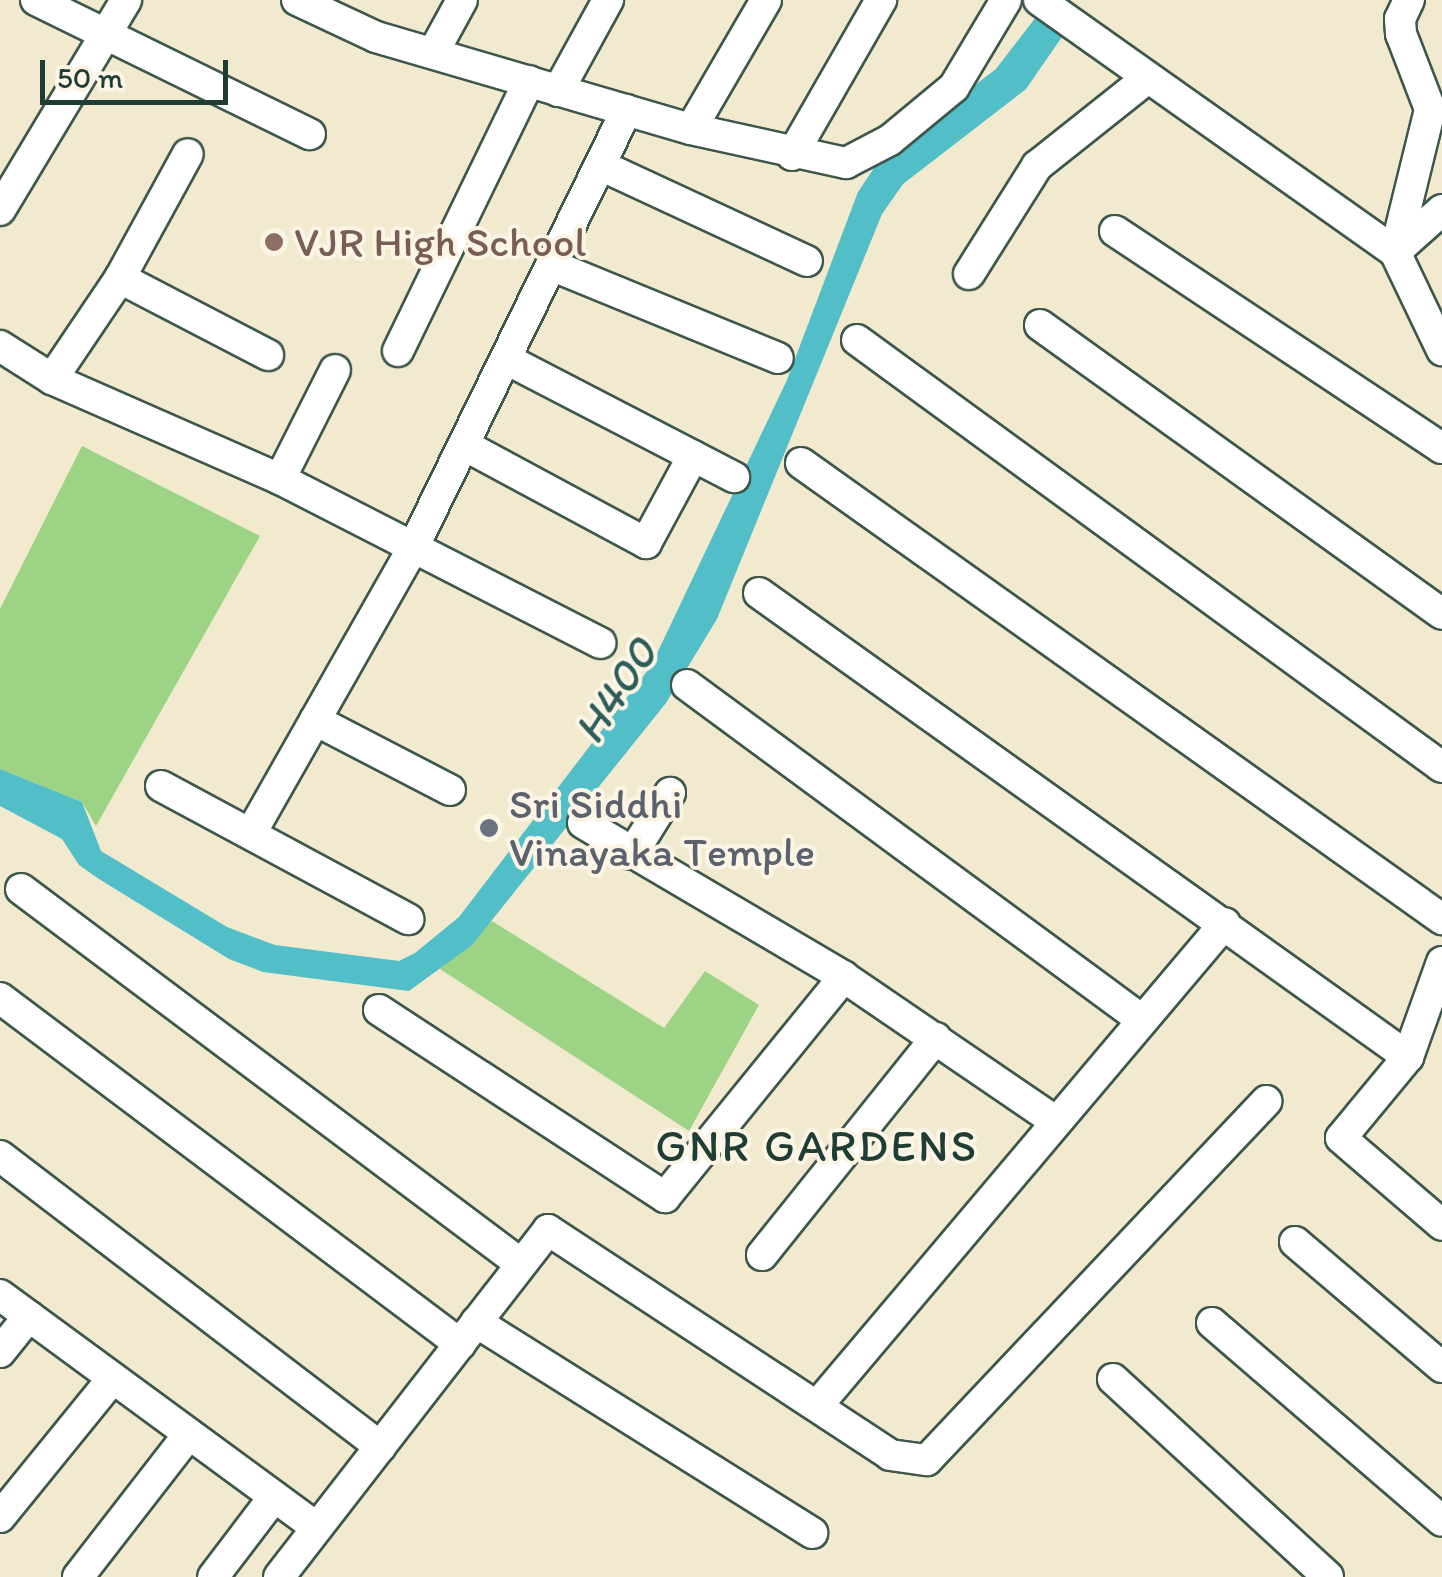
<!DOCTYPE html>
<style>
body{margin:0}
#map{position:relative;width:1442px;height:1577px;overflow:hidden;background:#f1eacf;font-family:Itim,sans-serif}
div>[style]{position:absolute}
.green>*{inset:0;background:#9dd385}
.water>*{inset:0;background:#51bec8}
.roads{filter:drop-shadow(2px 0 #3e574b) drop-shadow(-2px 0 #3e574b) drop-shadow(0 2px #3e574b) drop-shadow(0 -2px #3e574b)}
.minor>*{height:30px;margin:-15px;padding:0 15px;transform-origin:15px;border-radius:15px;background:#fff}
.dots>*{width:28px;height:28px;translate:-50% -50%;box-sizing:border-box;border:5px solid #fcf5e5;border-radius:50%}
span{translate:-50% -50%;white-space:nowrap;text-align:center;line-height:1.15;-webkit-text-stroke:8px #fcf5e5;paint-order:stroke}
.education-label{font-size:42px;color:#785e54}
.left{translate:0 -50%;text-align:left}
.worship-label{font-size:42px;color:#5b616d}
.water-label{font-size:45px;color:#2c5d59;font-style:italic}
.neighbourhood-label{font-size:45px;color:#1f3d34;letter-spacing:2.5px}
.scale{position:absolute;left:40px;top:60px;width:188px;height:45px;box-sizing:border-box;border:5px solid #1f3d34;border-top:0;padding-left:12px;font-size:30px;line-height:35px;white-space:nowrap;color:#1f3d34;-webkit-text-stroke:8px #fcf5e5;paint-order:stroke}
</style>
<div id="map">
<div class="green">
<div style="clip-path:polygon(82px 446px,260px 536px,96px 826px,82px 802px,0 769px,0 609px)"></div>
<div style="clip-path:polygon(492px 921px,664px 1028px,705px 971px,759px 1005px,689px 1131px,440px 969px)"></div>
</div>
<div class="water">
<div style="clip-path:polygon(1039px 13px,1064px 34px,1026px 89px,903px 184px,882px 214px,717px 619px,666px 703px,472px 945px,409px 991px,263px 972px,229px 959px,99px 879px,79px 865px,62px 839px,0 806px,0 769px,82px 802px,101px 851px,227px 927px,275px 945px,399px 961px,415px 953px,459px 917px,651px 666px,787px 380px,858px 192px,882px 156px,996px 69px)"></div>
</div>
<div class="roads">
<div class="minor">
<div style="left:36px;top:0;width:305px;rotate:26.1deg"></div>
<div style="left:297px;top:0;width:87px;rotate:25.1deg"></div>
<div style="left:376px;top:37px;width:328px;rotate:16.3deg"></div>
<div style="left:691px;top:129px;width:159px;rotate:12.4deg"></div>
<div style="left:846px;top:163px;width:50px;rotate:-27.6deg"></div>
<div style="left:890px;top:140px;width:83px;rotate:-39.6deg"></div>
<div style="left:954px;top:87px;width:101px;rotate:-59.1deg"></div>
<div style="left:1039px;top:0;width:436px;rotate:35.3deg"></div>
<div style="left:1395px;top:252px;width:109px;rotate:64.4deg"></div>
<div style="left:433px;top:53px;width:60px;rotate:-61.3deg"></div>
<div style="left:558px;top:91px;width:104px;rotate:-61.2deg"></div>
<div style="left:691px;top:129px;width:149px;rotate:-59.8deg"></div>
<div style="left:792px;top:155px;width:179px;rotate:-60.1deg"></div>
<div style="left:600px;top:165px;width:228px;rotate:24.9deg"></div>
<div style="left:0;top:210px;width:245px;rotate:-59deg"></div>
<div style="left:1115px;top:231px;width:392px;rotate:33.6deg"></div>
<div style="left:1395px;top:252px;width:147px;rotate:-76.2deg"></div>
<div style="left:1430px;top:109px;width:80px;rotate:-111.1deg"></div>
<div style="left:1401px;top:34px;width:15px;rotate:-94deg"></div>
<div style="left:1400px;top:19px;width:21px;rotate:-65deg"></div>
<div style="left:1395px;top:252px;width:63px;rotate:-41.8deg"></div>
<div style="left:551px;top:265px;width:245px;rotate:22.3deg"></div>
<div style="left:969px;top:274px;width:128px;rotate:-57.8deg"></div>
<div style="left:1037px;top:166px;width:138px;rotate:-38.5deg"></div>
<div style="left:120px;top:278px;width:167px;rotate:27.5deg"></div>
<div style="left:1040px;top:325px;width:495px;rotate:35.7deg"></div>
<div style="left:857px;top:340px;width:724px;rotate:36.13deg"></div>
<div style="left:0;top:346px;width:62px;rotate:32.4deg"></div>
<div style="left:52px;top:379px;width:249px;rotate:23.7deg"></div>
<div style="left:280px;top:479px;width:360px;rotate:27.1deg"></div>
<div style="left:398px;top:351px;width:300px;rotate:-64.1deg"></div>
<div style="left:506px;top:359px;width:257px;rotate:27.4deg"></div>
<div style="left:52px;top:379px;width:122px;rotate:-56deg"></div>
<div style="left:120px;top:278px;width:141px;rotate:-61.3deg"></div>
<div style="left:464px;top:445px;width:207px;rotate:28.3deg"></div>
<div style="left:646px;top:543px;width:99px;rotate:-61.6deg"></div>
<div style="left:801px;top:463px;width:787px;rotate:35.43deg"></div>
<div style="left:280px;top:479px;width:122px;rotate:-63.2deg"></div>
<div style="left:759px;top:593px;width:798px;rotate:35.56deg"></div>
<div style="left:687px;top:685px;width:565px;rotate:36.36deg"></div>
<div style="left:315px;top:720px;width:152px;rotate:27.4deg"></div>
<div style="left:161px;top:786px;width:281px;rotate:28.3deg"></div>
<div style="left:583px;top:823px;width:303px;rotate:30.5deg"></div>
<div style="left:844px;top:977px;width:254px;rotate:34.3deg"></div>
<div style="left:251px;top:833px;width:330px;rotate:-60.4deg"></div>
<div style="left:414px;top:546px;width:485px;rotate:-64deg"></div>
<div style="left:632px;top:854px;width:72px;rotate:-58.1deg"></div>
<div style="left:21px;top:889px;width:625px;rotate:36.87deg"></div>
<div style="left:1442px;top:962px;width:101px;rotate:109.7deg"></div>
<div style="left:1408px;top:1057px;width:105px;rotate:129.6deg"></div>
<div style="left:1341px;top:1138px;width:133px;rotate:40.7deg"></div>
<div style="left:0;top:998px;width:576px;rotate:36.95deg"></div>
<div style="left:379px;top:1010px;width:342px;rotate:33.2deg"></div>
<div style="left:665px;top:1197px;width:284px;rotate:-50.9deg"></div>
<div style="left:0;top:1156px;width:479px;rotate:37.4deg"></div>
<div style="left:1295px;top:1242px;width:193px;rotate:40.4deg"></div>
<div style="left:762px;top:1255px;width:278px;rotate:-51.3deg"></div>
<div style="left:0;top:1295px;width:393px;rotate:36.3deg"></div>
<div style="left:476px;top:1322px;width:397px;rotate:32.1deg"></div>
<div style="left:1212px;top:1323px;width:303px;rotate:40.7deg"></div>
<div style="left:0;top:1352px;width:46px;rotate:-51.1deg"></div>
<div style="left:1113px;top:1379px;width:292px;rotate:42.6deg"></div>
<div style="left:817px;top:1406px;width:632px;rotate:-49.81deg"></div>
<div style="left:0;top:1517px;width:179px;rotate:-50.9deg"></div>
<div style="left:78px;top:1577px;width:181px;rotate:-52.2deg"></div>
<div style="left:213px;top:1577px;width:101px;rotate:-52.7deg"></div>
<div style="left:279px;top:1577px;width:439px;rotate:-52.2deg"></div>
<div style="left:548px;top:1230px;width:409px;rotate:33.3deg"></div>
<div style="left:890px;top:1455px;width:37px;rotate:8deg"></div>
<div style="left:927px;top:1460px;width:494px;rotate:-46.6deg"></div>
</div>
</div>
<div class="dots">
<div style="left:274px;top:242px;background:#8d6e63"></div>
<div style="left:489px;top:828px;background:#6b7280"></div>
</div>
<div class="education-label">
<span class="left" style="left:294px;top:242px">VJR High School</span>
</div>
<div class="worship-label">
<span class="left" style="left:509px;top:828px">Sri Siddhi<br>Vinayaka Temple</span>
</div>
<div class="water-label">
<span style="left:615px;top:691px;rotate:-57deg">H400</span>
</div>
<div class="neighbourhood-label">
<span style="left:817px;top:1146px">GNR GARDENS</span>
</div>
<div class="scale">50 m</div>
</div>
